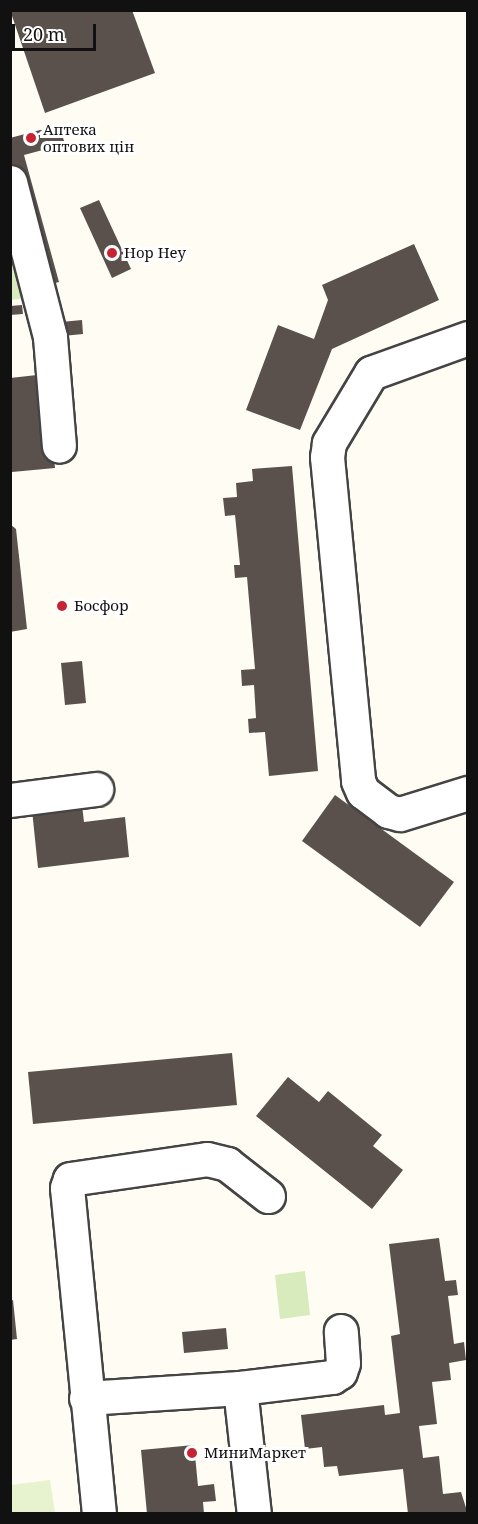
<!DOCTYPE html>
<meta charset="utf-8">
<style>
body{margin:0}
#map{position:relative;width:478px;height:1524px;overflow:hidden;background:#fffcf4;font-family:"Noto Serif",serif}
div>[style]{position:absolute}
.green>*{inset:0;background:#d7ebbc}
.pitch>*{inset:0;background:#e7f2ce}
.building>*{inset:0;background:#5a514d}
.roads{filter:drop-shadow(2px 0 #444) drop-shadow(-2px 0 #444) drop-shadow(0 2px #444) drop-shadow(0 -2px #444)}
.minor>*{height:33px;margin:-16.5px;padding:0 16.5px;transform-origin:16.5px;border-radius:16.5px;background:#fff}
.dots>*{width:16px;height:16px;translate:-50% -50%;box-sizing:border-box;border:3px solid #fff;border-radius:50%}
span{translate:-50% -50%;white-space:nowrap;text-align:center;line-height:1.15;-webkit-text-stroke:6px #fff;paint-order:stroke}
.poi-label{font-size:15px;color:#111}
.left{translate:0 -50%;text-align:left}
.frame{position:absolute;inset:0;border:12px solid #111;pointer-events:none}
.scale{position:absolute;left:12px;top:24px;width:84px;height:27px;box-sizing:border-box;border:3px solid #111;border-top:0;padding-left:8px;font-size:18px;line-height:21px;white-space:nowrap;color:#111;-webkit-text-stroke:4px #fff;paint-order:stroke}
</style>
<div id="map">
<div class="green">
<div style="clip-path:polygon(10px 222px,27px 298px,11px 300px,10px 300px)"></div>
<div style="clip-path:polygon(305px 1271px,310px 1315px,280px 1319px,275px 1275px)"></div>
</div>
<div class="pitch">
<div style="clip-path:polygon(50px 1480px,55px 1513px,11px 1513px,11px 1485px)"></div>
</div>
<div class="building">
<div style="clip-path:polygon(10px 10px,132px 10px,155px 73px,45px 113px)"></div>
<div style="clip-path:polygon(59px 125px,65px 144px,24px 155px,59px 282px,44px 286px,10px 164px,10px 138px)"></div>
<div style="clip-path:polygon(99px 200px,131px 269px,112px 278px,80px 208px)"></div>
<div style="clip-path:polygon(414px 244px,439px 300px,332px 349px,300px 430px,246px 410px,278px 325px,314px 339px,328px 300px,322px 285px)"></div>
<div style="clip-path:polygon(22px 305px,23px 314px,10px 315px,10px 306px)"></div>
<div style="clip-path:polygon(82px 320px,83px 334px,63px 336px,61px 322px)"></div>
<div style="clip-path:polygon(46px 374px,55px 468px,12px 472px,10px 378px)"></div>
<div style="clip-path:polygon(292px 466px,318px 771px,269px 776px,265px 732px,249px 733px,248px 719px,256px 718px,254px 685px,242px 686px,241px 670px,255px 669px,247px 577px,235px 578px,234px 565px,240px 565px,235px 515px,225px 516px,223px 498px,237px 497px,236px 483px,253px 481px,252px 469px)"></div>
<div style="clip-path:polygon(10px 524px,16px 529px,27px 629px,10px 632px)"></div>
<div style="clip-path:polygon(82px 661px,86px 703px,65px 705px,61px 663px)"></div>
<div style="clip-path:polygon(335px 795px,454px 882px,420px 927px,302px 841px)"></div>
<div style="clip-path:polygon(82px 805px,84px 822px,125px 817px,129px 857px,38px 868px,32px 810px)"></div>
<div style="clip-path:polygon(232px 1053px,237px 1105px,33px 1124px,28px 1072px)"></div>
<div style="clip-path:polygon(288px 1077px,319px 1102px,328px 1091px,382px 1135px,373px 1146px,403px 1170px,372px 1209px,256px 1116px)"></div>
<div style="clip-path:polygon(439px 1238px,445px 1281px,456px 1280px,458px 1295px,448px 1296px,454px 1344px,464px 1342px,466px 1360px,449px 1363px,451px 1380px,432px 1382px,437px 1424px,419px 1426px,423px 1458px,439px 1456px,443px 1494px,461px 1492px,468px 1514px,408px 1514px,403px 1469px,339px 1476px,337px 1466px,324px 1467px,322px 1447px,305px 1449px,301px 1415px,384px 1405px,385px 1415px,400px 1413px,391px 1336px,400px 1334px,389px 1244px)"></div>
<div style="clip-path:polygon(13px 1300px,17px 1339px,10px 1340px,10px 1301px)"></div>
<div style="clip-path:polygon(226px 1328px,228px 1349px,184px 1353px,182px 1332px)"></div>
<div style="clip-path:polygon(194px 1445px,198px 1486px,214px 1484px,216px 1501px,203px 1502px,204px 1514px,147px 1514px,141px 1450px)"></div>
</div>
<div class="roads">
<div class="minor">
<div style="left:10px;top:182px;width:160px;rotate:75.5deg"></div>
<div style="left:50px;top:337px;width:109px;rotate:85.3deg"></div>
<div style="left:468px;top:338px;width:103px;rotate:160.2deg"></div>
<div style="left:371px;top:373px;width:82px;rotate:121deg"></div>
<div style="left:329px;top:443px;width:14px;rotate:98deg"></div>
<div style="left:327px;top:457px;width:325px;rotate:84.5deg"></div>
<div style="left:358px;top:781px;width:12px;rotate:66deg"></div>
<div style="left:363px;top:792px;width:31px;rotate:37deg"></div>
<div style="left:388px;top:811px;width:12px;rotate:14deg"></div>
<div style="left:400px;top:814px;width:71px;rotate:-17.2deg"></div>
<div style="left:10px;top:800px;width:87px;rotate:-7.3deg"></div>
<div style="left:240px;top:1388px;width:127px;rotate:83.7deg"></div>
<div style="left:86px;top:1398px;width:154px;rotate:-3.7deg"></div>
<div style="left:240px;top:1388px;width:93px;rotate:-6.8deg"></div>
<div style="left:332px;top:1377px;width:9px;rotate:-32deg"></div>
<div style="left:340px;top:1372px;width:9px;rotate:-72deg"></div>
<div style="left:343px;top:1363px;width:32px;rotate:-94deg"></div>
<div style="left:99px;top:1514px;width:328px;rotate:-95.6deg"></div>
<div style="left:67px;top:1188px;width:9px;rotate:-72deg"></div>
<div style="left:70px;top:1179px;width:138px;rotate:-8.3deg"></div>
<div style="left:207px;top:1159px;width:21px;rotate:14deg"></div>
<div style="left:227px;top:1164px;width:52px;rotate:38deg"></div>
</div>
</div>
<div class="dots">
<div style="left:31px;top:138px;background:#c62433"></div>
<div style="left:112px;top:253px;background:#c62433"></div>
<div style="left:62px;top:606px;background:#c62433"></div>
<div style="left:192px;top:1453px;background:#c62433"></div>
</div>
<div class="poi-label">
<span class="left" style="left:43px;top:138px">Аптека<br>оптових цін</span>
<span class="left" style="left:124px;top:253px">Hop Hey</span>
<span class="left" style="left:74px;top:606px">Босфор</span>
<span class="left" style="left:204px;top:1453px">МиниМаркет</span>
</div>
<div class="frame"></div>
<div class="scale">20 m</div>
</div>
